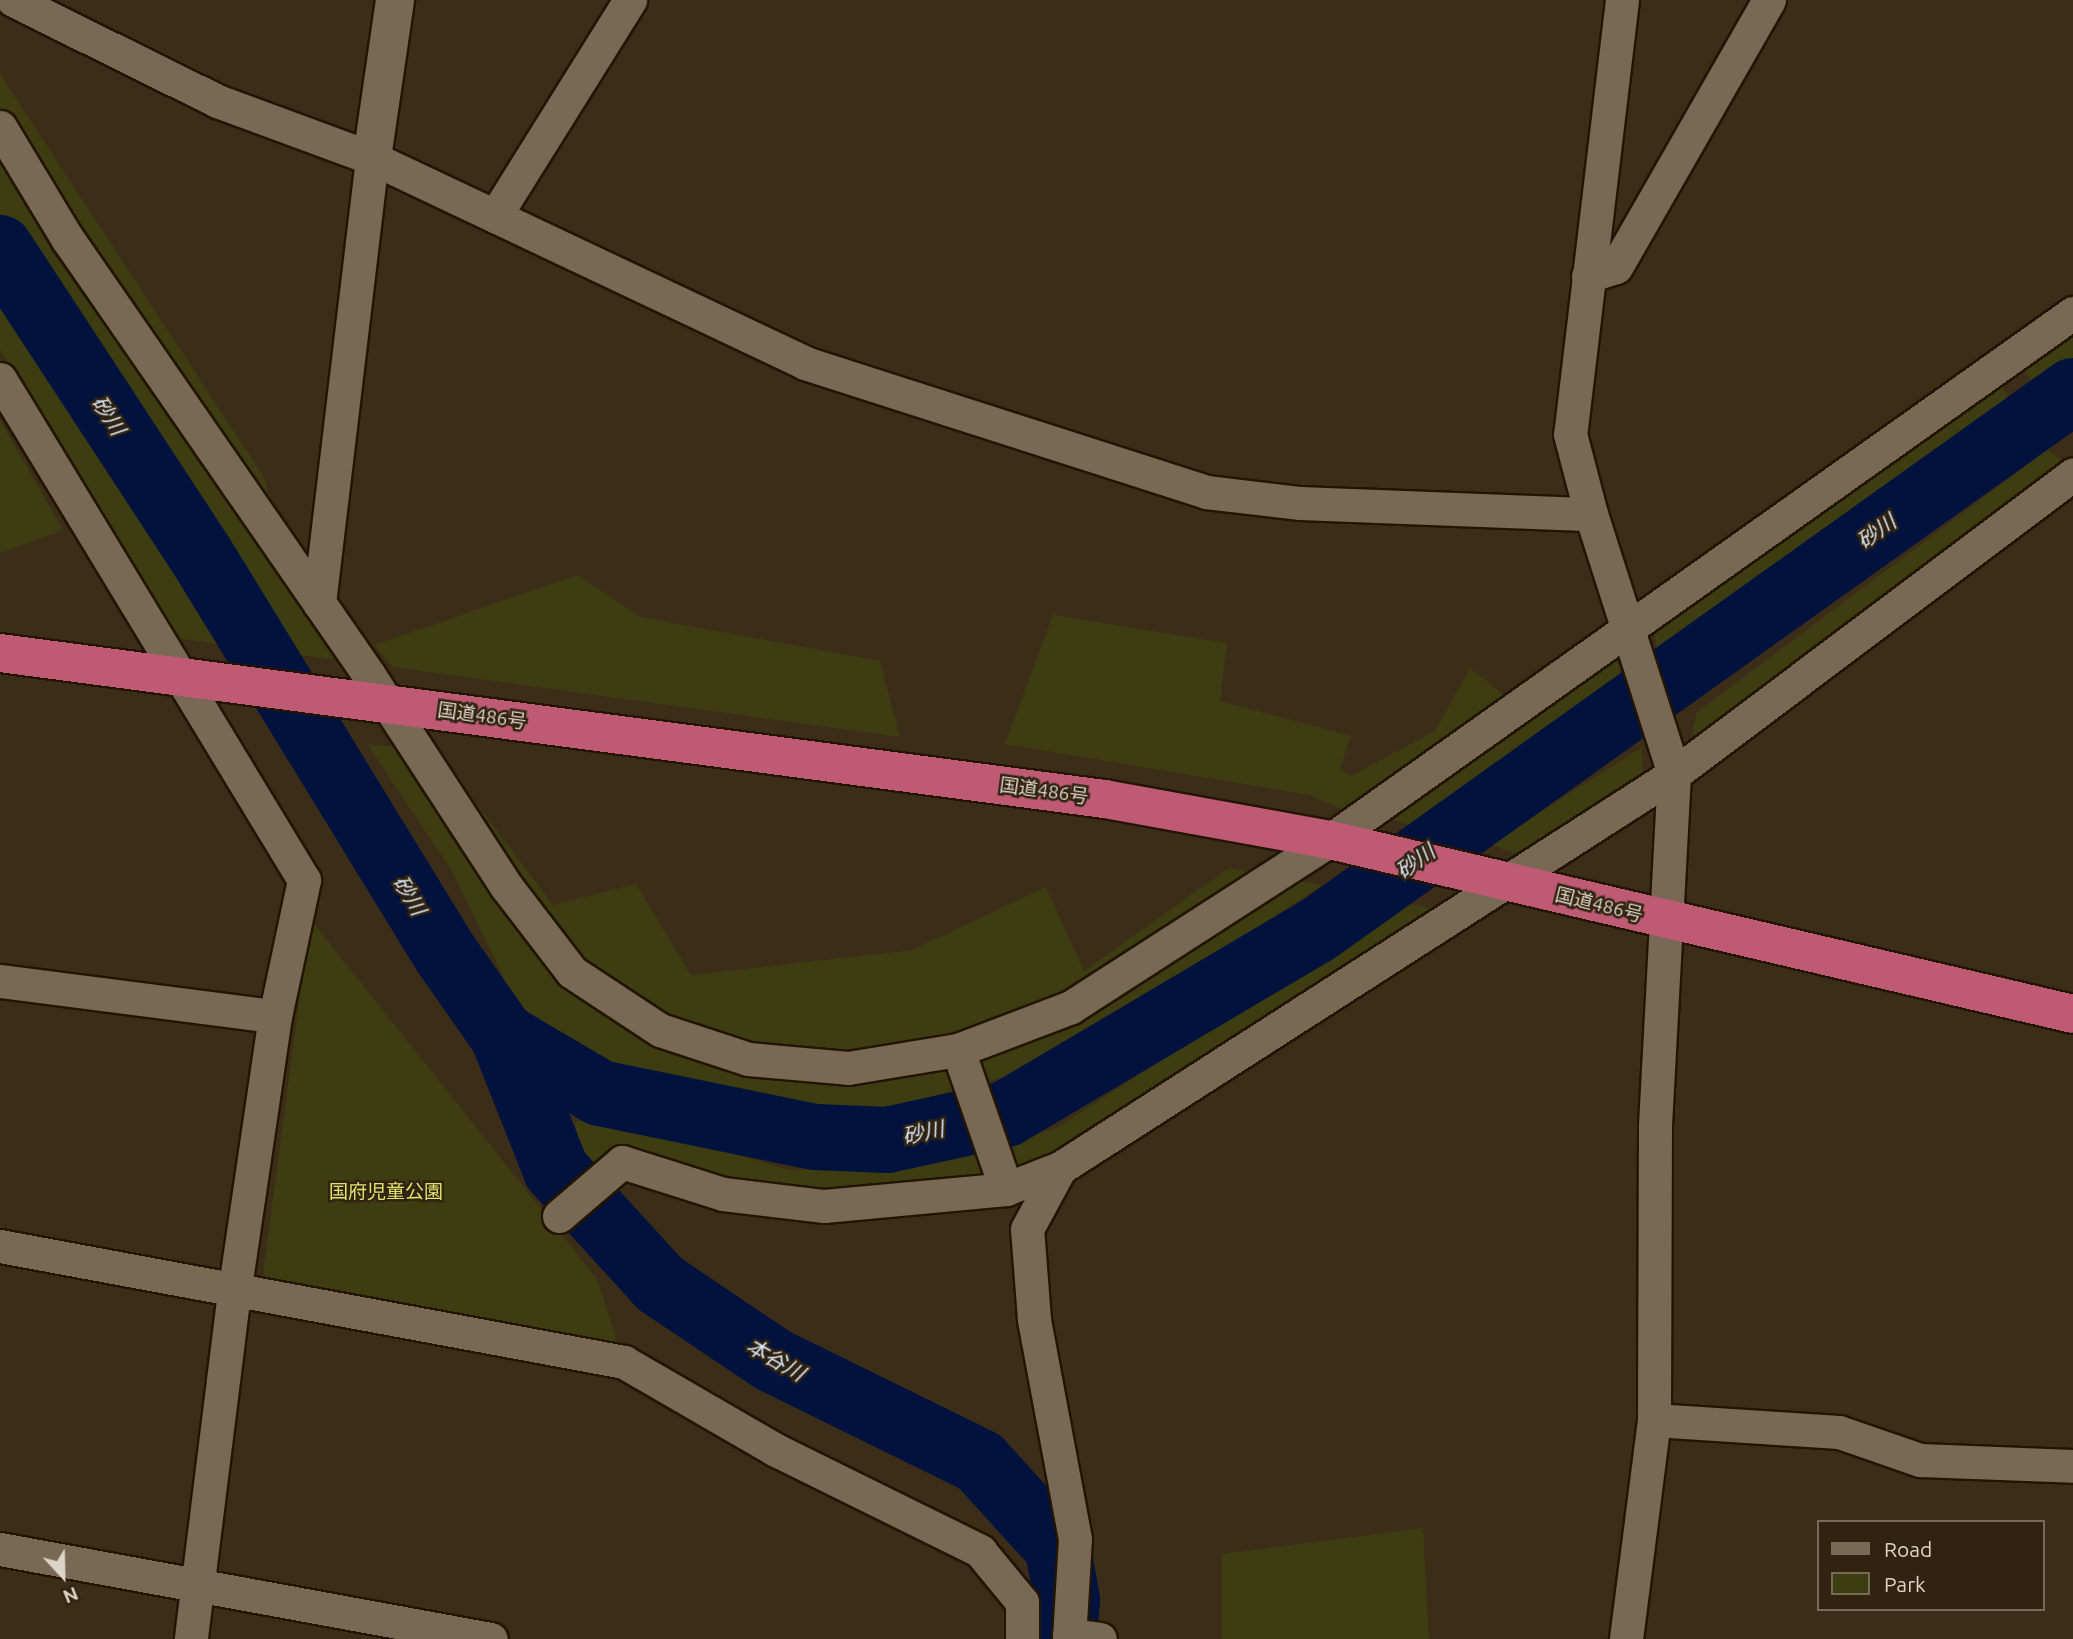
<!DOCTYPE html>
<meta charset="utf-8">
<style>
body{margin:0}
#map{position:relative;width:2073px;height:1639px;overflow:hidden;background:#3c2d19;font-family:Ubuntu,"Noto Sans JP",sans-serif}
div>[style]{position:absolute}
.green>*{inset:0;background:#3d3d11}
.river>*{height:66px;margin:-33px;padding:0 33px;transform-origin:33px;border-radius:33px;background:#00123d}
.roads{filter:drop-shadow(2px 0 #221503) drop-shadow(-2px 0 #221503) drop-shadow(0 2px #221503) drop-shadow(0 -2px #221503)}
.minor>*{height:33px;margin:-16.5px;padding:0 16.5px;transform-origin:16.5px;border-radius:16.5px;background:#796853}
.tertiary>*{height:38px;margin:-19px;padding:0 19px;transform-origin:19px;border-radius:19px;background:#796853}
.trunk>*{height:38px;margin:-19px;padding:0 19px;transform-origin:19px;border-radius:19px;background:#be5a74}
span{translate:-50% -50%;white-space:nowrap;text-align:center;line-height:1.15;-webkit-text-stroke:5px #312310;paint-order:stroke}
.street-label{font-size:19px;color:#ddd4c8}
.park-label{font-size:19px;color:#dfe36c}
.water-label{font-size:21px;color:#d7e4f6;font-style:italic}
.legend{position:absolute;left:1817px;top:1520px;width:228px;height:91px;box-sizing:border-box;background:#312310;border:2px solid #766a5a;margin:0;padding:9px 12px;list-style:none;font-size:21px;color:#ddd4c8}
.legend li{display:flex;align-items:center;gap:14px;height:35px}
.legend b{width:35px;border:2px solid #766a5a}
.north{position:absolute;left:28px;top:1541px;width:70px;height:70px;-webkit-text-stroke:5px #312310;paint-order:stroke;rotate:158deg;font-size:19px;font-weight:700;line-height:28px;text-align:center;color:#ddd4c8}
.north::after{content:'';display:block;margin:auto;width:24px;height:32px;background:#ddd4c8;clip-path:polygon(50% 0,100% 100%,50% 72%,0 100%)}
</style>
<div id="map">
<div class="green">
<div style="clip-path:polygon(0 74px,265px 479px,277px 525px,77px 234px,0 106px)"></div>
<div style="clip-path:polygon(0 161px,54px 255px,351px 662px,175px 638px,0 350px)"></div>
<div style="clip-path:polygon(2073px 326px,2073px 363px,2040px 390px,2020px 367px)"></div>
<div style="clip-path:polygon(1999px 380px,2012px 405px,1658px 659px,1653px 621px)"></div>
<div style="clip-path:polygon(0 420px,63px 530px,0 553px)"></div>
<div style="clip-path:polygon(2048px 449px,2065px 464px,1691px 746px,1696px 713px)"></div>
<div style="clip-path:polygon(578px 575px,641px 617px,880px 661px,900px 737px,393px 667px,374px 645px)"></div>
<div style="clip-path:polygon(1053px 615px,1227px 643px,1220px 701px,1351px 736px,1340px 769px,1351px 776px,1435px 731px,1470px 668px,1505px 696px,1352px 814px,1310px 795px,1005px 744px)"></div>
<div style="clip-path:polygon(1615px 650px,1623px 686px,1422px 829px,1381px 816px)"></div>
<div style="clip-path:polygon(367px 744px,437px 751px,553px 905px,636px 884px,691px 975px,912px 950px,1046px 887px,1084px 971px,1229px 868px,1322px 885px,1050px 1064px,847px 1120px,630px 1081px,516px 1003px,451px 869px)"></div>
<div style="clip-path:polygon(1641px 748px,1644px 779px,1525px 857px,1490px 844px)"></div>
<div style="clip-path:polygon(1406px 903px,1444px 911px,1055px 1157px,1016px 1173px,1006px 1141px,1055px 1129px)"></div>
<div style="clip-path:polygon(310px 919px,597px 1279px,619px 1347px,262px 1282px)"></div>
<div style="clip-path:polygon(601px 1114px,792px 1171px,977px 1148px,987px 1178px,818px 1194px,730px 1185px,624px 1149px,583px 1172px,575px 1122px)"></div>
<div style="clip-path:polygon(1423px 1528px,1429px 1639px,1222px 1639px,1222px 1554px)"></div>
</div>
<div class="river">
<div style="left:0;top:248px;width:367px;rotate:56.8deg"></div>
<div style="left:201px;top:555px;width:470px;rotate:58.5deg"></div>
<div style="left:447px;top:956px;width:98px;rotate:55deg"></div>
<div style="left:503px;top:1036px;width:113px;rotate:30.4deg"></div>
<div style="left:600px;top:1093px;width:219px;rotate:11.6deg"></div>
<div style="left:815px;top:1137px;width:72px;rotate:2.4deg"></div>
<div style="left:887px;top:1140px;width:122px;rotate:-12.3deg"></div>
<div style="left:1006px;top:1114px;width:360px;rotate:-30.6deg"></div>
<div style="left:1316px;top:931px;width:930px;rotate:-35.5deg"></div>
<div style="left:503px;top:1036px;width:144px;rotate:68.4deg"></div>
<div style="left:556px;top:1170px;width:154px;rotate:47.6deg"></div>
<div style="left:660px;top:1284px;width:136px;rotate:33.9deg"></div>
<div style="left:773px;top:1360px;width:231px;rotate:26.2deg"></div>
<div style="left:980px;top:1462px;width:116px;rotate:47.8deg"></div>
<div style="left:1058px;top:1548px;width:53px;rotate:80.2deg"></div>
<div style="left:1067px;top:1600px;width:38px;rotate:95deg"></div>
</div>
<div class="roads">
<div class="minor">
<div style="left:13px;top:0;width:228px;rotate:26.3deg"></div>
<div style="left:217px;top:101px;width:165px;rotate:20.2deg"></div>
<div style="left:372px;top:158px;width:479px;rotate:25.3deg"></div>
<div style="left:805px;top:363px;width:421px;rotate:17.8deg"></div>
<div style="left:1206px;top:492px;width:95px;rotate:6.7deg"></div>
<div style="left:1300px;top:503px;width:291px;rotate:2.2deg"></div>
<div style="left:1622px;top:0;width:437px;rotate:96.8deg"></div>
<div style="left:1570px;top:434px;width:83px;rotate:75.3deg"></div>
<div style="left:1591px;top:514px;width:273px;rotate:72.3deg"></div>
<div style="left:1674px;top:774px;width:353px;rotate:93.1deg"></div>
<div style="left:1655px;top:1126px;width:294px;rotate:90.2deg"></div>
<div style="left:1654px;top:1420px;width:221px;rotate:97.3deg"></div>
<div style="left:0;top:127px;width:130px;rotate:58.9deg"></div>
<div style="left:67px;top:238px;width:531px;rotate:55.35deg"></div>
<div style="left:369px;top:675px;width:252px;rotate:57deg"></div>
<div style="left:506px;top:886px;width:108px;rotate:52.5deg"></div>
<div style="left:572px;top:972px;width:105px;rotate:33.4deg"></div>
<div style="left:660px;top:1030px;width:93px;rotate:18.2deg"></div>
<div style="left:748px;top:1059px;width:100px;rotate:5.1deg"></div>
<div style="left:848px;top:1068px;width:111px;rotate:-9.3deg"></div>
<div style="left:958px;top:1050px;width:121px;rotate:-20.8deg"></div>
<div style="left:1071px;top:1007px;width:308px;rotate:-32.8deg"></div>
<div style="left:1330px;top:840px;width:911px;rotate:-35.35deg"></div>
<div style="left:495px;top:216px;width:255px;rotate:-58deg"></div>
<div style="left:1588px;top:276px;width:29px;rotate:-18deg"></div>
<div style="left:1616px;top:267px;width:308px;rotate:-60.2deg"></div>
<div style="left:0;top:379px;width:586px;rotate:58.75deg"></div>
<div style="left:304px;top:880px;width:139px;rotate:102deg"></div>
<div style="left:275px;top:1016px;width:279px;rotate:98.4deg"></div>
<div style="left:234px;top:1292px;width:350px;rotate:97.1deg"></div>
<div style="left:319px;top:603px;width:448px;rotate:-83.2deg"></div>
<div style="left:0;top:981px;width:277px;rotate:7.3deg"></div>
<div style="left:958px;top:1050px;width:147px;rotate:70.9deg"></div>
<div style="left:559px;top:1216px;width:83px;rotate:-40.6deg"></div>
<div style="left:622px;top:1162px;width:106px;rotate:17.6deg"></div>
<div style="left:723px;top:1194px;width:102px;rotate:6.8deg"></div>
<div style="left:824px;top:1206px;width:183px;rotate:-5.3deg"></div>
<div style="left:1006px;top:1189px;width:58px;rotate:-21.3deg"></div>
<div style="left:0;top:1246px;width:635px;rotate:10.53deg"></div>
<div style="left:624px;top:1362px;width:176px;rotate:30.1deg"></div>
<div style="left:776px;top:1450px;width:228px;rotate:26.3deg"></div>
<div style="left:980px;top:1551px;width:66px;rotate:50.5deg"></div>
<div style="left:1022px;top:1602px;width:37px;rotate:90deg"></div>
<div style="left:1654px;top:1420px;width:185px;rotate:3.7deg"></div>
<div style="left:1839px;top:1432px;width:86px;rotate:19.1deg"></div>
<div style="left:1920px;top:1460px;width:153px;rotate:2.2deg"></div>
<div style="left:0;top:1549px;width:499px;rotate:10.4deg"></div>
<div style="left:1069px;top:1635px;width:31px;rotate:7deg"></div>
<div style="left:1069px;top:1639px;width:100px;rotate:-86.6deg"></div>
<div style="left:1075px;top:1539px;width:224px;rotate:-100.6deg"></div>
<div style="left:1034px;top:1319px;width:90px;rotate:-94.4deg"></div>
<div style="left:1027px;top:1229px;width:69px;rotate:-61.6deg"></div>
<div style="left:1060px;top:1168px;width:730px;rotate:-32.69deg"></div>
<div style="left:1674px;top:774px;width:499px;rotate:-36.9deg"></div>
</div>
<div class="tertiary">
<div style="left:372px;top:158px;width:160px;rotate:-81.7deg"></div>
</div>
<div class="trunk">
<div style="left:0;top:653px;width:1115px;rotate:7.53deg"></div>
<div style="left:1105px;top:799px;width:229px;rotate:10.3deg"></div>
<div style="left:1330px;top:840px;width:763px;rotate:13.18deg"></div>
</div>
</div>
<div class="street-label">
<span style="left:482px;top:716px;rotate:8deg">国道486号</span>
<span style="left:1044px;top:791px;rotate:8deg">国道486号</span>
<span style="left:1599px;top:905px;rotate:14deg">国道486号</span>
</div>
<div class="park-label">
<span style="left:386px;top:1192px">国府児童公園</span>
</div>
<div class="water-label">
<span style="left:109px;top:415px;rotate:57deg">砂川</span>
<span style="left:1876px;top:531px;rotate:-36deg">砂川</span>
<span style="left:1415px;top:861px;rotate:-36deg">砂川</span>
<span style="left:410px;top:895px;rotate:59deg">砂川</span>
<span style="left:923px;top:1132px;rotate:-12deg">砂川</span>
<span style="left:776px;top:1359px;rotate:30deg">本谷川</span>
</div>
<ul class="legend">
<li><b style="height:9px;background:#796853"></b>Road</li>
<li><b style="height:19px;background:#3d3d11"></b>Park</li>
</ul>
<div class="north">N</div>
</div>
